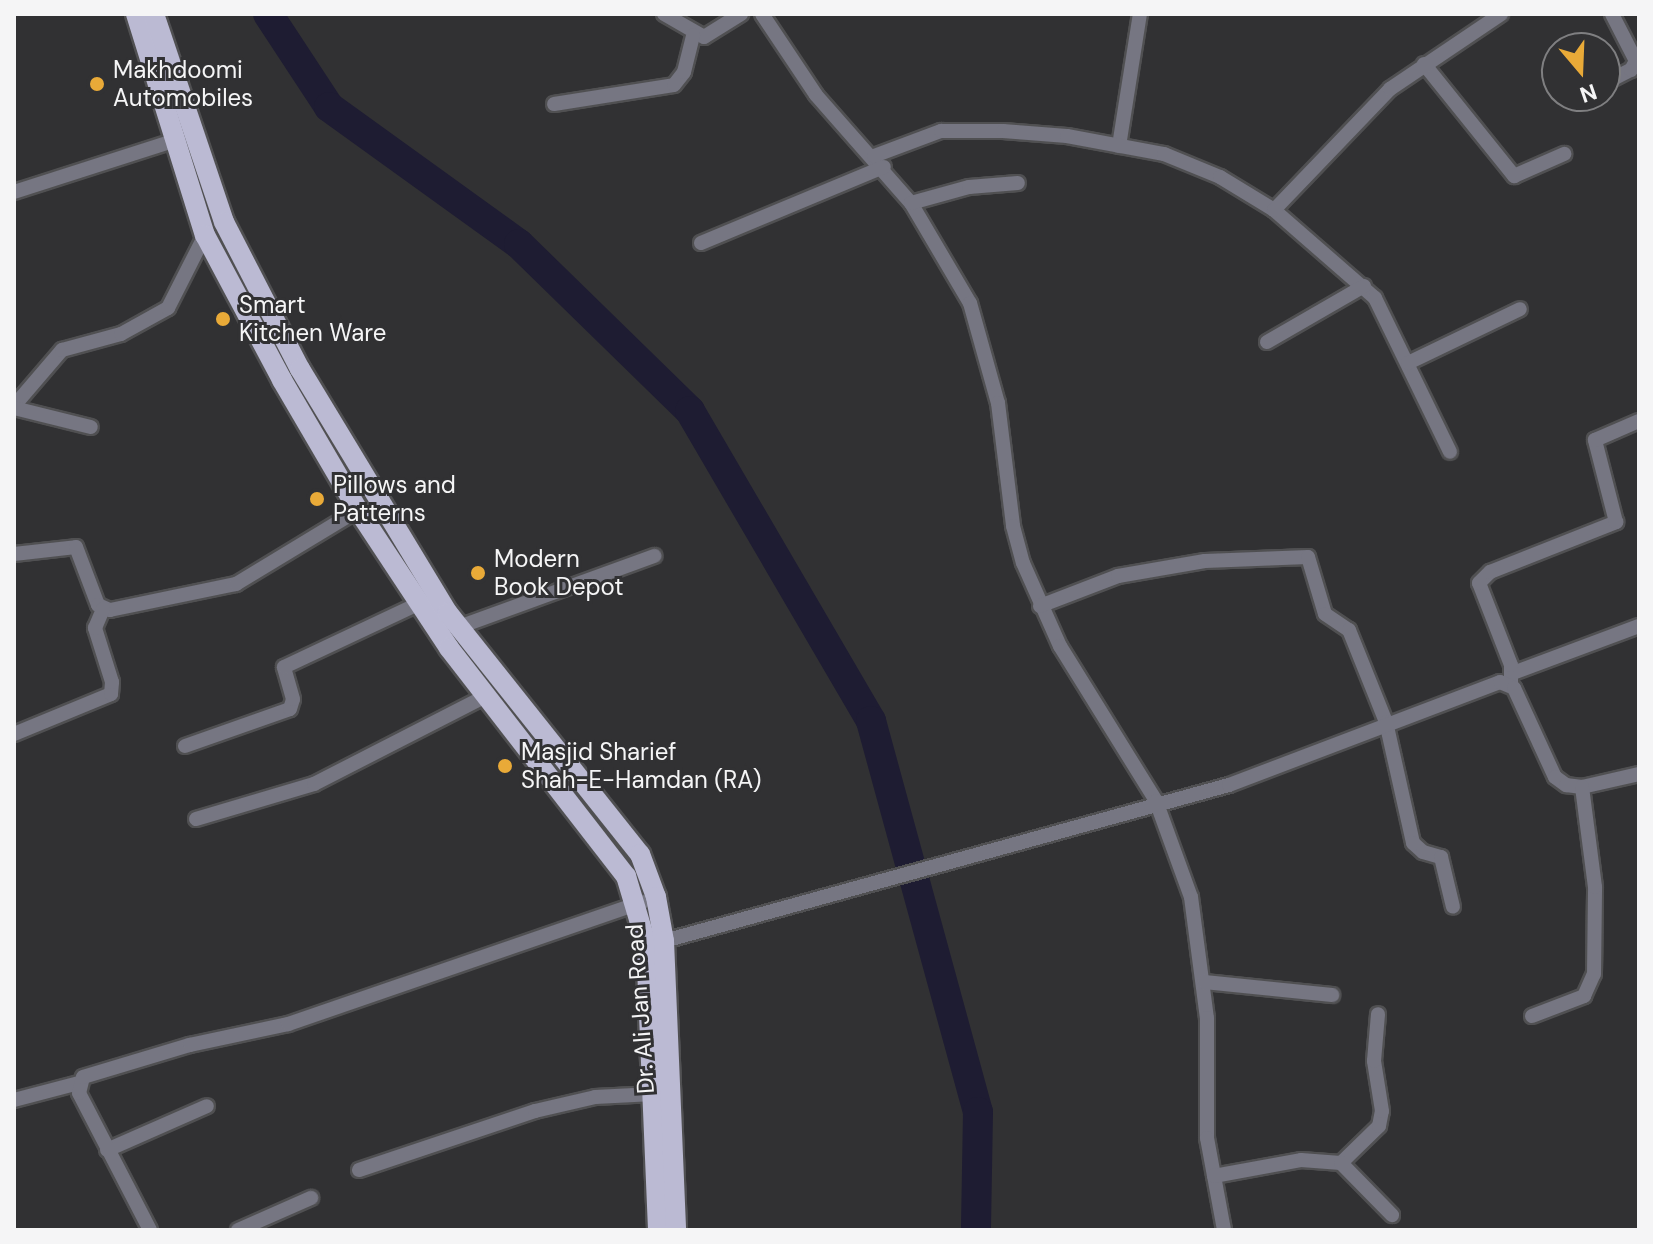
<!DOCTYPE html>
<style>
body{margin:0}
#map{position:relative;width:1653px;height:1244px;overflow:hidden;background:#313133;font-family:"DM Sans",sans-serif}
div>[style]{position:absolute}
.river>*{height:30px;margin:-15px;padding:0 15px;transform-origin:15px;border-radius:15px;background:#1e1c32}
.roads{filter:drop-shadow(2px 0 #505052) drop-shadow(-2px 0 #505052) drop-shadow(0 2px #505052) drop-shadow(0 -2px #505052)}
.minor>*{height:14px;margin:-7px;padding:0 7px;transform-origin:7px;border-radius:7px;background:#767682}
.primary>*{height:20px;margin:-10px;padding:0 10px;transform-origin:10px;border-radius:10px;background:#bbbad3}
.dots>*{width:22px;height:22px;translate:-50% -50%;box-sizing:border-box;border:4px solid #313133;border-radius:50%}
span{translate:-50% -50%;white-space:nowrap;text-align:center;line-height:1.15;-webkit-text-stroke:6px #313133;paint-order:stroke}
.poi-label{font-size:24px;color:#f5f5f6}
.left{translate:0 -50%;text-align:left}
.street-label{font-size:24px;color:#f5f5f6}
.frame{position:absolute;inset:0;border:16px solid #f5f5f6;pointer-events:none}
.north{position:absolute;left:1541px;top:32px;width:80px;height:80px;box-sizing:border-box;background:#313133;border:2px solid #7f7f81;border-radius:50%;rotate:161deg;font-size:22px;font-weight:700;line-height:32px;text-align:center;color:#f5f5f6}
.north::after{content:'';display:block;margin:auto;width:28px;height:36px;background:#e9aa38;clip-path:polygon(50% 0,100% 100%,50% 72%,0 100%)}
</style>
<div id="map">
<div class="river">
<div style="left:268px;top:14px;width:111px;rotate:56.7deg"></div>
<div style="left:329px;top:107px;width:234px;rotate:35.8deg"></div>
<div style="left:519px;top:244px;width:239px;rotate:44.3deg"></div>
<div style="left:690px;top:411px;width:359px;rotate:59.7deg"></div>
<div style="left:871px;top:721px;width:405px;rotate:74.7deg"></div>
<div style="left:978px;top:1112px;width:118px;rotate:91deg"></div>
</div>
<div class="roads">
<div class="minor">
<div style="left:664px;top:14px;width:46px;rotate:29.9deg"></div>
<div style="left:704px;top:37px;width:44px;rotate:-31.9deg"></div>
<div style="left:762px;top:14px;width:97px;rotate:56.3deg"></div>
<div style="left:816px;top:95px;width:144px;rotate:48.7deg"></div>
<div style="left:911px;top:203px;width:116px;rotate:59.5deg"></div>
<div style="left:970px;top:303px;width:104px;rotate:74.4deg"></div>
<div style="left:998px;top:403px;width:124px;rotate:83deg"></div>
<div style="left:1013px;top:526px;width:38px;rotate:75deg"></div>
<div style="left:1023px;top:563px;width:91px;rotate:66deg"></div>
<div style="left:1060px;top:646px;width:182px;rotate:58.2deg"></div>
<div style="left:1156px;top:801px;width:102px;rotate:70deg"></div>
<div style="left:1191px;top:897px;width:122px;rotate:82.5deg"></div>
<div style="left:1207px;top:1018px;width:120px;rotate:90deg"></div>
<div style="left:1207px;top:1138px;width:94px;rotate:79.5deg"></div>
<div style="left:1424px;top:64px;width:144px;rotate:51.2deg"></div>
<div style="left:1514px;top:176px;width:55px;rotate:-23.7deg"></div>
<div style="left:1605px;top:83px;width:29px;rotate:-27deg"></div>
<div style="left:1631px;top:70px;width:10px;rotate:-61deg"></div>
<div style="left:1636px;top:61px;width:53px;rotate:-117.1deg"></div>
<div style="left:554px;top:104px;width:121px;rotate:-9deg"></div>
<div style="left:674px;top:85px;width:16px;rotate:-52deg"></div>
<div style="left:684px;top:72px;width:38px;rotate:-76deg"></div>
<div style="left:1119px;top:146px;width:134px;rotate:-81deg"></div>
<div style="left:874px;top:156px;width:72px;rotate:-20.5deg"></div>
<div style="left:941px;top:131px;width:62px"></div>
<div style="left:1003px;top:131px;width:64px;rotate:4.5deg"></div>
<div style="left:1067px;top:136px;width:99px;rotate:10.5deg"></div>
<div style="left:1164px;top:154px;width:61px;rotate:22.3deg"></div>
<div style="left:1220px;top:177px;width:63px;rotate:31.4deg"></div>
<div style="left:1274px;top:210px;width:134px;rotate:41.1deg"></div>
<div style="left:1375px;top:298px;width:171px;rotate:64deg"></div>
<div style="left:14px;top:192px;width:167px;rotate:-17.8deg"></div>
<div style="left:911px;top:203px;width:60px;rotate:-15.4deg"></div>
<div style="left:969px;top:187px;width:49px;rotate:-4.7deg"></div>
<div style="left:1274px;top:210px;width:168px;rotate:-46.2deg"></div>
<div style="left:1390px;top:89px;width:134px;rotate:-34deg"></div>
<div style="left:701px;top:243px;width:198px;rotate:-22.6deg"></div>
<div style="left:1267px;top:342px;width:112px;rotate:-30deg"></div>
<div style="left:1408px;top:363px;width:124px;rotate:-25.7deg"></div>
<div style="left:14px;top:406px;width:74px;rotate:-49.4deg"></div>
<div style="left:62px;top:350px;width:61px;rotate:-15.2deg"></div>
<div style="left:121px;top:334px;width:54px;rotate:-29deg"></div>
<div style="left:168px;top:308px;width:82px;rotate:-63.1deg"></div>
<div style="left:14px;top:408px;width:79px;rotate:13.9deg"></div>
<div style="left:14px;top:554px;width:62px;rotate:-6.4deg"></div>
<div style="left:76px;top:547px;width:62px;rotate:69.2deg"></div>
<div style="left:98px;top:605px;width:13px;rotate:23deg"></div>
<div style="left:110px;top:610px;width:129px;rotate:-11.7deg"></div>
<div style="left:236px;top:584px;width:143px;rotate:-31.2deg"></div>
<div style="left:1040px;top:606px;width:84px;rotate:-21deg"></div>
<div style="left:1118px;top:576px;width:88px;rotate:-9.8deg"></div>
<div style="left:1205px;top:561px;width:103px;rotate:-2.2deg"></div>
<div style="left:1308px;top:557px;width:59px;rotate:73.4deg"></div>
<div style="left:1325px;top:614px;width:29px;rotate:34deg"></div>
<div style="left:1349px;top:630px;width:99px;rotate:68.1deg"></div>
<div style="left:1386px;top:722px;width:124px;rotate:77.4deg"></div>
<div style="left:1413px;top:843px;width:13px;rotate:42deg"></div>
<div style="left:1423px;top:852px;width:19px;rotate:16deg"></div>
<div style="left:1441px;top:857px;width:51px;rotate:76.5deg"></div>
<div style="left:459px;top:627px;width:208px;rotate:-20deg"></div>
<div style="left:1513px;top:673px;width:134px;rotate:-20.5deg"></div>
<div style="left:1511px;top:685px;width:20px;rotate:-90deg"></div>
<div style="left:1511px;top:665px;width:88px;rotate:-111.3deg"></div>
<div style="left:1479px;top:583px;width:16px;rotate:-45deg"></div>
<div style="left:1490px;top:572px;width:136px;rotate:-21.6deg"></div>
<div style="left:1616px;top:522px;width:85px;rotate:-104.4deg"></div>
<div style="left:1595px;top:440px;width:48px;rotate:-23.4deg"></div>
<div style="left:14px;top:734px;width:105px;rotate:-22.4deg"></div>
<div style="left:111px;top:694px;width:12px;rotate:-85deg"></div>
<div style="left:112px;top:682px;width:57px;rotate:-107.5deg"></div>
<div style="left:95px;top:628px;width:21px;rotate:-67deg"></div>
<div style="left:185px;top:746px;width:111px;rotate:-19.4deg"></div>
<div style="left:290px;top:709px;width:10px;rotate:-73deg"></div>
<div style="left:293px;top:699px;width:33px;rotate:-106deg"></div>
<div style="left:284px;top:667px;width:150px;rotate:-25.2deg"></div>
<div style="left:196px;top:819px;width:123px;rotate:-16.5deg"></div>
<div style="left:314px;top:784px;width:193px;rotate:-27.1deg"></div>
<div style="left:664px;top:941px;width:586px;rotate:-15.44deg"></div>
<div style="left:1229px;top:785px;width:290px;rotate:-20.8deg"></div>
<div style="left:1500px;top:682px;width:15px;rotate:23deg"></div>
<div style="left:1514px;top:688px;width:98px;rotate:65.3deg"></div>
<div style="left:1555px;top:777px;width:14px;rotate:36deg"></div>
<div style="left:1566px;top:785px;width:16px;rotate:7deg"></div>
<div style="left:1582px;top:787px;width:58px;rotate:-12.8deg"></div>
<div style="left:1204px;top:982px;width:129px;rotate:5.8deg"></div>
<div style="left:1532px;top:1016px;width:56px;rotate:-21deg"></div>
<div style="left:1584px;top:996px;width:24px;rotate:-66deg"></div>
<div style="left:1594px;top:974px;width:87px;rotate:-89.3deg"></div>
<div style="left:1595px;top:887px;width:101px;rotate:-97.4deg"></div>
<div style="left:14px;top:1100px;width:67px;rotate:-14.7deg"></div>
<div style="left:107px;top:1150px;width:109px;rotate:-23.7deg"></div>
<div style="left:1341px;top:1163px;width:53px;rotate:-44.2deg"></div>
<div style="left:1379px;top:1126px;width:15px;rotate:-79deg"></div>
<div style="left:1382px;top:1111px;width:51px;rotate:-99.1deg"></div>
<div style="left:1374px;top:1061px;width:47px;rotate:-85.1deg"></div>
<div style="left:359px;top:1170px;width:186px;rotate:-18.5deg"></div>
<div style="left:535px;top:1111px;width:62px;rotate:-13.1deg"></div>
<div style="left:595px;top:1097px;width:59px;rotate:-2.9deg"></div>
<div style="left:1214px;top:1176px;width:88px;rotate:-10.4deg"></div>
<div style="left:1301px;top:1160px;width:40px;rotate:4.3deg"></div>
<div style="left:1341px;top:1163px;width:73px;rotate:45.6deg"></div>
<div style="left:150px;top:1230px;width:154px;rotate:-117.4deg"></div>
<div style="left:79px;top:1093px;width:16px;rotate:-76deg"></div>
<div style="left:83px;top:1077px;width:112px;rotate:-16.7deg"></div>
<div style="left:190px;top:1045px;width:100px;rotate:-12.1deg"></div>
<div style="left:288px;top:1024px;width:375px;rotate:-19deg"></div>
<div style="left:238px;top:1230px;width:80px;rotate:-23.7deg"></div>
</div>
<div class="primary">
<div style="left:136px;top:14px;width:232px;rotate:72.7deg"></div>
<div style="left:205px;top:235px;width:164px;rotate:62deg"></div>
<div style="left:282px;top:380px;width:151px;rotate:59.7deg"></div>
<div style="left:358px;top:510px;width:165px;rotate:56.6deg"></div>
<div style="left:449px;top:648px;width:289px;rotate:52.2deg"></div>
<div style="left:626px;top:876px;width:70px;rotate:73.4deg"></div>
<div style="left:646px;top:943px;width:287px;rotate:87.6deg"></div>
<div style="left:154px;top:14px;width:219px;rotate:71.4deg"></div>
<div style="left:224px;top:222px;width:165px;rotate:62.7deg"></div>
<div style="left:300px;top:369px;width:285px;rotate:58.8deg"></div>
<div style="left:448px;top:613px;width:308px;rotate:51.5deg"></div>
<div style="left:640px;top:854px;width:46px;rotate:69.6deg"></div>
<div style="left:656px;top:897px;width:45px;rotate:79.7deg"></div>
<div style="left:664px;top:941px;width:289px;rotate:87.6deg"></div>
</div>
</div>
<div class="dots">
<div style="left:97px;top:84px;background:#e9aa38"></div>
<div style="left:223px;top:319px;background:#e9aa38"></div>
<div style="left:317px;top:499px;background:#e9aa38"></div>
<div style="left:478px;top:573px;background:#e9aa38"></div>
<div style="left:505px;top:766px;background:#e9aa38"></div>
</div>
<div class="poi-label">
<span class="left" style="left:113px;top:84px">Makhdoomi<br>Automobiles</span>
<span class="left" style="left:239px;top:319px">Smart<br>Kitchen Ware</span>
<span class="left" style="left:333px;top:499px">Pillows and<br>Patterns</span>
<span class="left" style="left:494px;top:573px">Modern<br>Book Depot</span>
<span class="left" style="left:521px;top:766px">Masjid Sharief<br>Shah-E-Hamdan (RA)</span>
</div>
<div class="street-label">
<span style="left:640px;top:1009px;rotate:-94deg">Dr. Ali Jan Road</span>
</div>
<div class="frame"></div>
<div class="north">N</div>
</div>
